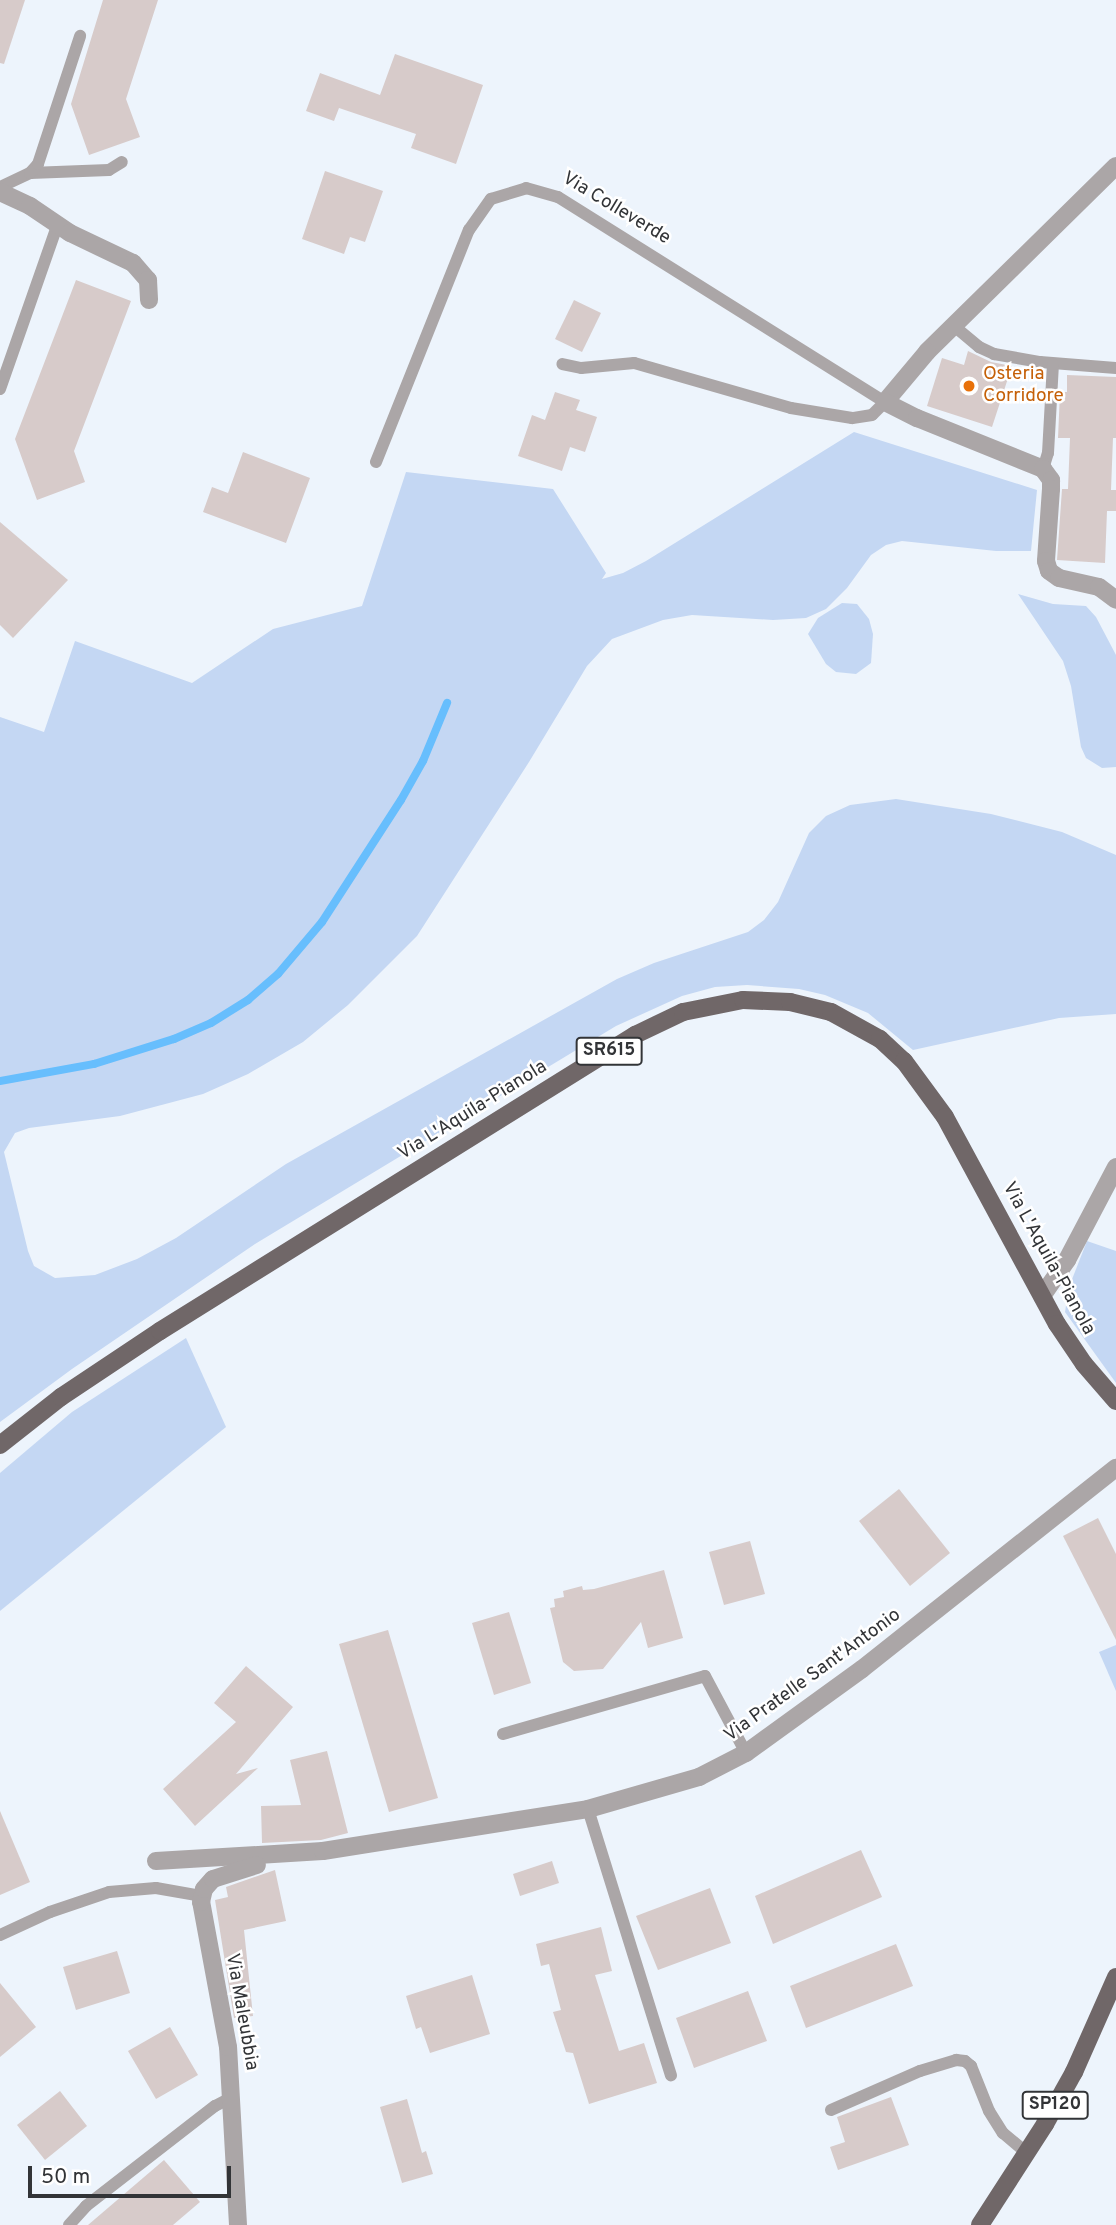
<!DOCTYPE html>
<style>
body{margin:0}
#map{position:relative;width:1116px;height:2225px;overflow:hidden;background:#edf4fc;font-family:Overpass,sans-serif}
div>[style]{position:absolute}
.green>*{inset:0;background:#c4d7f3}
.stream>*{height:8px;margin:-4px;padding:0 4px;transform-origin:4px;border-radius:4px;background:#67befd}
.building>*{inset:0;background:#d7cbca}
.service>*{height:12px;margin:-6px;padding:0 6px;transform-origin:6px;border-radius:6px;background:#aba6a7}
.minor>*{height:18px;margin:-9px;padding:0 9px;transform-origin:9px;border-radius:9px;background:#aba6a7}
.primary>*{height:18px;margin:-9px;padding:0 9px;transform-origin:9px;border-radius:9px;background:#706768}
.dots>*{width:19px;height:19px;translate:-50% -50%;box-sizing:border-box;border:4px solid #fff;border-radius:50%}
span{translate:-50% -50%;white-space:nowrap;text-align:center;line-height:1.15;-webkit-text-stroke:5px #fff;paint-order:stroke}
.shield-label span{padding:2px 5px;background:#fff;border:2px solid;border-radius:5px;-webkit-text-stroke-width:0}
.shield-label{font-size:18px;color:#323437;font-weight:700}
.street-label{font-size:19px;color:#323437}
.food-label{font-size:19px;color:#c56008}
.left{translate:0 -50%;text-align:left}
.scale{position:absolute;left:28px;top:2166px;width:203px;height:32px;box-sizing:border-box;border:4px solid #323437;border-top:0;padding-left:9px;font-size:21px;line-height:24px;white-space:nowrap;color:#323437;-webkit-text-stroke:5px #fff;paint-order:stroke}
</style>
<div id="map">
<div class="green">
<div style="clip-path:polygon(854px 432px,1037px 490px,1031px 551px,996px 551px,902px 541px,886px 545px,871px 555px,847px 588px,826px 609px,806px 618px,773px 620px,692px 615px,663px 620px,612px 639px,587px 666px,529px 762px,417px 936px,348px 1005px,303px 1042px,248px 1074px,203px 1094px,120px 1116px,29px 1128px,15px 1133px,4px 1152px,28px 1251px,34px 1266px,55px 1278px,95px 1275px,137px 1259px,176px 1238px,286px 1164px,617px 979px,654px 963px,748px 932px,764px 920px,778px 902px,809px 833px,826px 816px,850px 805px,896px 799px,991px 814px,1062px 832px,1116px 855px,1116px 1014px,1059px 1018px,913px 1050px,868px 1013px,825px 995px,799px 989px,747px 985px,715px 987px,682px 996px,616px 1026px,255px 1244px,72px 1369px,0 1422px,0 717px,44px 732px,75px 641px,192px 683px,273px 629px,362px 606px,406px 472px,553px 489px,606px 573px,602px 579px,623px 573px,646px 561px)"></div>
<div style="clip-path:polygon(1018px 594px,1053px 604px,1086px 606px,1096px 617px,1116px 655px,1116px 767px,1102px 768px,1086px 758px,1081px 747px,1071px 686px,1063px 661px)"></div>
<div style="clip-path:polygon(842px 603px,857px 604px,869px 619px,873px 634px,871px 663px,856px 674px,836px 672px,826px 664px,808px 634px,818px 618px)"></div>
<div style="clip-path:polygon(1087px 1241px,1116px 1251px,1116px 1383px,1065px 1312px,1069px 1287px)"></div>
<div style="clip-path:polygon(186px 1338px,226px 1427px,0 1611px,0 1473px,72px 1412px)"></div>
<div style="clip-path:polygon(1116px 1645px,1116px 1691px,1099px 1652px)"></div>
</div>
<div class="stream">
<div style="left:0;top:1081px;width:96px;rotate:-10.3deg"></div>
<div style="left:94px;top:1064px;width:84px;rotate:-17.4deg"></div>
<div style="left:174px;top:1039px;width:40px;rotate:-23.4deg"></div>
<div style="left:211px;top:1023px;width:44px;rotate:-31.9deg"></div>
<div style="left:248px;top:1000px;width:40px;rotate:-41deg"></div>
<div style="left:278px;top:974px;width:68px;rotate:-49.8deg"></div>
<div style="left:322px;top:922px;width:145px;rotate:-57.1deg"></div>
<div style="left:401px;top:800px;width:45px;rotate:-60.6deg"></div>
<div style="left:423px;top:761px;width:63px;rotate:-67.5deg"></div>
</div>
<div class="building">
<div style="clip-path:polygon(0 0,25px 0,4px 64px,0 63px)"></div>
<div style="clip-path:polygon(103px 0,158px 0,126px 99px,140px 137px,89px 155px,71px 104px)"></div>
<div style="clip-path:polygon(395px 54px,483px 85px,456px 164px,411px 148px,416px 134px,339px 108px,334px 121px,306px 111px,320px 73px,380px 95px)"></div>
<div style="clip-path:polygon(325px 171px,383px 191px,365px 242px,350px 237px,344px 254px,302px 239px)"></div>
<div style="clip-path:polygon(76px 280px,131px 301px,74px 451px,85px 482px,37px 500px,15px 439px)"></div>
<div style="clip-path:polygon(574px 300px,601px 313px,582px 352px,555px 339px)"></div>
<div style="clip-path:polygon(968px 351px,991px 362px,1012px 366px,992px 427px,927px 406px,942px 358px,964px 365px)"></div>
<div style="clip-path:polygon(1067px 375px,1116px 377px,1116px 438px,1113px 438px,1111px 490px,1116px 490px,1116px 511px,1107px 511px,1105px 563px,1057px 560px,1062px 489px,1068px 489px,1070px 438px,1058px 438px,1060px 392px,1067px 392px)"></div>
<div style="clip-path:polygon(555px 392px,580px 400px,576px 410px,597px 417px,585px 452px,570px 447px,562px 471px,518px 456px,532px 415px,545px 420px)"></div>
<div style="clip-path:polygon(243px 452px,310px 478px,286px 543px,203px 512px,212px 487px,228px 493px)"></div>
<div style="clip-path:polygon(0 522px,68px 580px,13px 638px,0 625px)"></div>
<div style="clip-path:polygon(899px 1489px,950px 1553px,910px 1586px,859px 1521px)"></div>
<div style="clip-path:polygon(1098px 1518px,1116px 1554px,1116px 1640px,1063px 1536px)"></div>
<div style="clip-path:polygon(750px 1541px,765px 1594px,724px 1605px,709px 1552px)"></div>
<div style="clip-path:polygon(664px 1570px,683px 1638px,648px 1648px,641px 1622px,603px 1669px,574px 1671px,563px 1662px,550px 1608px,555px 1607px,554px 1599px,564px 1597px,563px 1591px,582px 1586px,583px 1590px,594px 1589px)"></div>
<div style="clip-path:polygon(509px 1612px,531px 1683px,494px 1695px,472px 1623px)"></div>
<div style="clip-path:polygon(388px 1630px,438px 1798px,389px 1812px,339px 1644px)"></div>
<div style="clip-path:polygon(246px 1666px,293px 1707px,236px 1774px,258px 1768px,195px 1826px,163px 1789px,236px 1722px,214px 1703px)"></div>
<div style="clip-path:polygon(327px 1751px,348px 1833px,321px 1840px,262px 1843px,261px 1806px,301px 1805px,290px 1760px)"></div>
<div style="clip-path:polygon(0 1811px,30px 1882px,0 1895px)"></div>
<div style="clip-path:polygon(861px 1850px,882px 1897px,773px 1944px,755px 1896px)"></div>
<div style="clip-path:polygon(552px 1861px,559px 1883px,520px 1896px,513px 1874px)"></div>
<div style="clip-path:polygon(275px 1870px,286px 1921px,244px 1930px,253px 2016px,234px 2018px,215px 1900px,228px 1897px,226px 1887px)"></div>
<div style="clip-path:polygon(710px 1888px,731px 1943px,658px 1970px,636px 1916px)"></div>
<div style="clip-path:polygon(601px 1927px,612px 1971px,595px 1975px,619px 2051px,644px 2043px,657px 2083px,589px 2104px,573px 2053px,566px 2052px,553px 2012px,561px 2010px,549px 1964px,541px 1966px,536px 1944px)"></div>
<div style="clip-path:polygon(896px 1944px,913px 1986px,806px 2028px,790px 1986px)"></div>
<div style="clip-path:polygon(117px 1951px,130px 1993px,76px 2010px,63px 1967px)"></div>
<div style="clip-path:polygon(472px 1975px,490px 2034px,430px 2053px,421px 2027px,416px 2029px,406px 1996px)"></div>
<div style="clip-path:polygon(0 1983px,36px 2027px,0 2057px)"></div>
<div style="clip-path:polygon(748px 1991px,767px 2041px,694px 2068px,676px 2018px)"></div>
<div style="clip-path:polygon(170px 2027px,198px 2075px,156px 2099px,128px 2051px)"></div>
<div style="clip-path:polygon(60px 2091px,87px 2126px,45px 2160px,17px 2125px)"></div>
<div style="clip-path:polygon(891px 2097px,909px 2145px,838px 2170px,830px 2147px,845px 2142px,837px 2117px)"></div>
<div style="clip-path:polygon(407px 2099px,422px 2153px,426px 2151px,433px 2174px,402px 2183px,380px 2107px)"></div>
<div style="clip-path:polygon(164px 2160px,200px 2202px,173px 2225px,88px 2225px)"></div>
</div>
<div class="service">
<div style="left:30px;top:173px;width:79px;rotate:-2.2deg"></div>
<div style="left:109px;top:170px;width:15px;rotate:-32deg"></div>
<div style="left:0;top:187px;width:33px;rotate:-25deg"></div>
<div style="left:30px;top:173px;width:12px;rotate:-48deg"></div>
<div style="left:38px;top:164px;width:135px;rotate:-71.8deg"></div>
<div style="left:954px;top:326px;width:33px;rotate:40deg"></div>
<div style="left:979px;top:347px;width:17px;rotate:25deg"></div>
<div style="left:994px;top:354px;width:47px;rotate:9.9deg"></div>
<div style="left:1040px;top:362px;width:76px;rotate:4.5deg"></div>
<div style="left:0;top:389px;width:173px;rotate:-70.7deg"></div>
<div style="left:376px;top:462px;width:250px;rotate:-68.2deg"></div>
<div style="left:469px;top:230px;width:38px;rotate:-55deg"></div>
<div style="left:491px;top:199px;width:37px;rotate:-17deg"></div>
<div style="left:526px;top:188px;width:33px;rotate:16deg"></div>
<div style="left:558px;top:197px;width:386px;rotate:32.1deg"></div>
<div style="left:885px;top:402px;width:18px;rotate:135deg"></div>
<div style="left:872px;top:415px;width:20px;rotate:171deg"></div>
<div style="left:852px;top:418px;width:62px;rotate:-170.7deg"></div>
<div style="left:791px;top:408px;width:163px;rotate:-164deg"></div>
<div style="left:634px;top:363px;width:53px;rotate:174.6deg"></div>
<div style="left:581px;top:368px;width:19px;rotate:-168deg"></div>
<div style="left:1043px;top:469px;width:17px;rotate:-73deg"></div>
<div style="left:1048px;top:453px;width:89px;rotate:-86.8deg"></div>
<div style="left:503px;top:1734px;width:210px;rotate:-16deg"></div>
<div style="left:705px;top:1676px;width:87px;rotate:62deg"></div>
<div style="left:588px;top:1809px;width:279px;rotate:72.7deg"></div>
<div style="left:0;top:1935px;width:55px;rotate:-24.7deg"></div>
<div style="left:50px;top:1912px;width:62px;rotate:-18.7deg"></div>
<div style="left:109px;top:1892px;width:47px;rotate:-4.9deg"></div>
<div style="left:156px;top:1888px;width:47px;rotate:9.9deg"></div>
<div style="left:831px;top:2110px;width:97px;rotate:-23.7deg"></div>
<div style="left:920px;top:2071px;width:38px;rotate:-17deg"></div>
<div style="left:956px;top:2060px;width:9px;rotate:6deg"></div>
<div style="left:965px;top:2061px;width:8px;rotate:40deg"></div>
<div style="left:971px;top:2066px;width:48px;rotate:68.2deg"></div>
<div style="left:989px;top:2111px;width:26px;rotate:58deg"></div>
<div style="left:1003px;top:2133px;width:31px;rotate:40deg"></div>
<div style="left:69px;top:2225px;width:25px;rotate:-48deg"></div>
<div style="left:86px;top:2206px;width:163px;rotate:-37.8deg"></div>
<div style="left:215px;top:2106px;width:20px;rotate:-27deg"></div>
</div>
<div class="minor">
<div style="left:1116px;top:166px;width:265px;rotate:135.5deg"></div>
<div style="left:927px;top:352px;width:65px;rotate:130deg"></div>
<div style="left:885px;top:402px;width:36px;rotate:27deg"></div>
<div style="left:917px;top:418px;width:136px;rotate:22deg"></div>
<div style="left:1043px;top:469px;width:14px;rotate:54deg"></div>
<div style="left:1051px;top:480px;width:9px;rotate:90deg"></div>
<div style="left:1051px;top:489px;width:72px;rotate:94deg"></div>
<div style="left:1046px;top:561px;width:10px;rotate:73deg"></div>
<div style="left:1049px;top:571px;width:12px;rotate:35deg"></div>
<div style="left:1059px;top:578px;width:41px;rotate:12.7deg"></div>
<div style="left:1099px;top:587px;width:21px;rotate:37deg"></div>
<div style="left:0;top:192px;width:33px;rotate:25deg"></div>
<div style="left:30px;top:206px;width:48px;rotate:34deg"></div>
<div style="left:70px;top:233px;width:70px;rotate:25.5deg"></div>
<div style="left:133px;top:263px;width:23px;rotate:49deg"></div>
<div style="left:148px;top:280px;width:20px;rotate:87deg"></div>
<div style="left:1042px;top:1296px;width:44px;rotate:-55.2deg"></div>
<div style="left:1067px;top:1260px;width:105px;rotate:-62.2deg"></div>
<div style="left:156px;top:1861px;width:167px;rotate:-3.4deg"></div>
<div style="left:323px;top:1851px;width:268px;rotate:-9deg"></div>
<div style="left:588px;top:1809px;width:116px;rotate:-16.1deg"></div>
<div style="left:699px;top:1777px;width:53px;rotate:-27.1deg"></div>
<div style="left:746px;top:1753px;width:143px;rotate:-35.9deg"></div>
<div style="left:862px;top:1669px;width:324px;rotate:-38.4deg"></div>
<div style="left:238px;top:2225px;width:178px;rotate:-93.2deg"></div>
<div style="left:228px;top:2047px;width:147px;rotate:-100.5deg"></div>
<div style="left:201px;top:1902px;width:13px;rotate:-77deg"></div>
<div style="left:204px;top:1889px;width:13px;rotate:-48deg"></div>
<div style="left:213px;top:1879px;width:46px;rotate:-17.7deg"></div>
</div>
<div class="primary">
<div style="left:0;top:1445px;width:78px;rotate:-38.2deg"></div>
<div style="left:61px;top:1397px;width:119px;rotate:-33.7deg"></div>
<div style="left:160px;top:1331px;width:560px;rotate:-31.93deg"></div>
<div style="left:635px;top:1035px;width:53px;rotate:-25.6deg"></div>
<div style="left:683px;top:1012px;width:61px;rotate:-11.3deg"></div>
<div style="left:743px;top:1000px;width:47px;rotate:2.4deg"></div>
<div style="left:790px;top:1002px;width:42px;rotate:13.7deg"></div>
<div style="left:831px;top:1012px;width:56px;rotate:28.9deg"></div>
<div style="left:880px;top:1039px;width:33px;rotate:43deg"></div>
<div style="left:904px;top:1061px;width:69px;rotate:53.8deg"></div>
<div style="left:945px;top:1117px;width:235px;rotate:61.6deg"></div>
<div style="left:1057px;top:1324px;width:48px;rotate:56deg"></div>
<div style="left:1084px;top:1364px;width:49px;rotate:49.1deg"></div>
<div style="left:980px;top:2225px;width:120px;rotate:-57.2deg"></div>
<div style="left:1045px;top:2124px;width:60px;rotate:-60.9deg"></div>
<div style="left:1074px;top:2072px;width:104px;rotate:-66.1deg"></div>
</div>
<div class="dots">
<div style="left:969px;top:386px;background:#e8710a"></div>
</div>
<div class="shield-label">
<span style="left:609px;top:1051px">SR615</span>
<span style="left:1055px;top:2105px">SP120</span>
</div>
<div class="street-label">
<span style="left:616px;top:209px;rotate:31deg">Via Colleverde</span>
<span style="left:473px;top:1111px;rotate:-32deg">Via L'Aquila-Pianola</span>
<span style="left:1048px;top:1259px;rotate:61deg">Via L'Aquila-Pianola</span>
<span style="left:813px;top:1676px;rotate:-36deg">Via Pratelle Sant'Antonio</span>
<span style="left:241px;top:2012px;rotate:80deg">Via Maleubbia</span>
</div>
<div class="food-label">
<span class="left" style="left:983px;top:386px">Osteria<br>Corridore</span>
</div>
<div class="scale">50 m</div>
</div>
